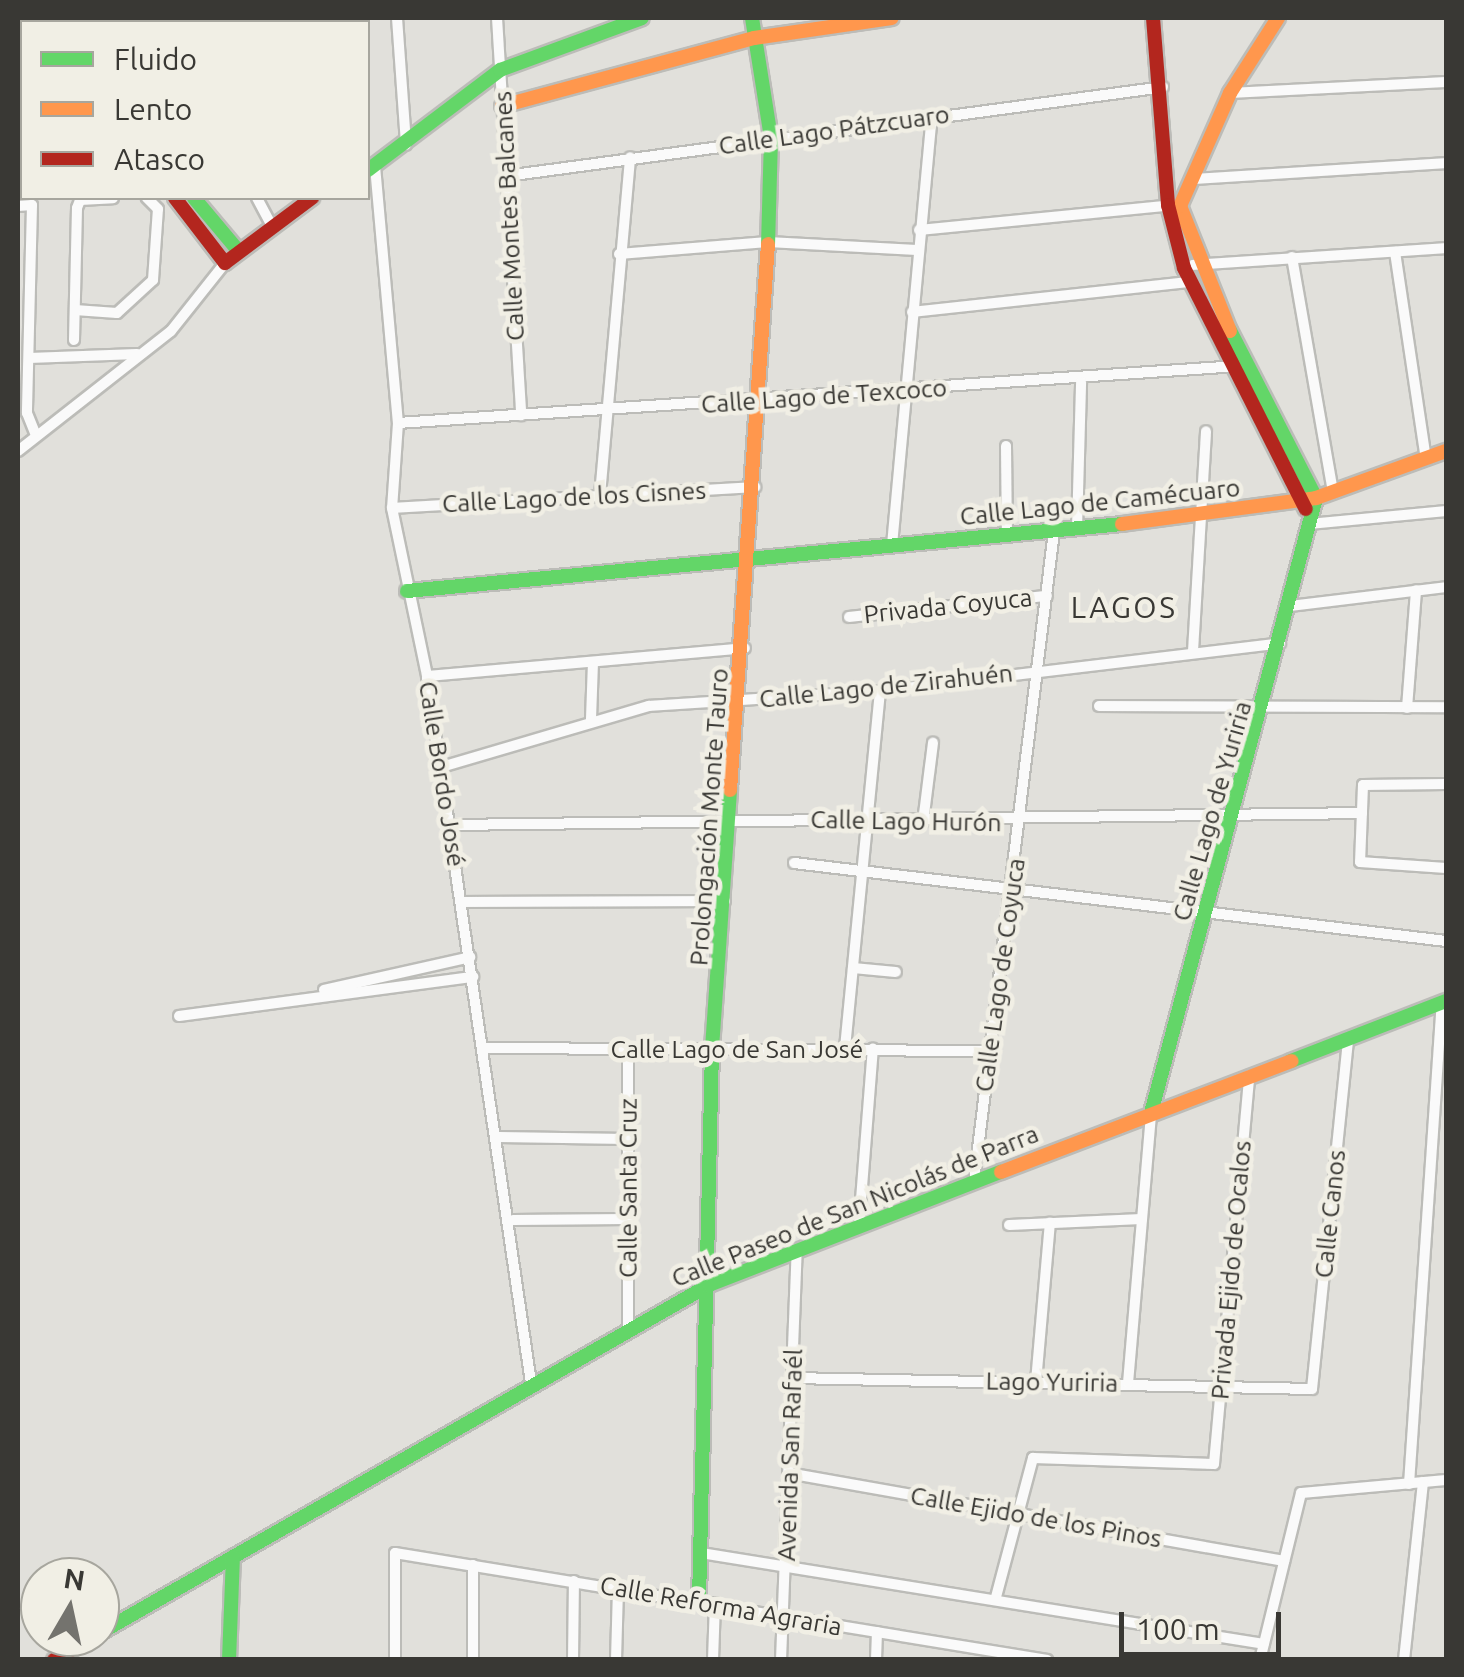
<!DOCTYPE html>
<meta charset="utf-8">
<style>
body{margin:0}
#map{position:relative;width:1464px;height:1677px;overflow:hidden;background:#e1e0db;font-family:Ubuntu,sans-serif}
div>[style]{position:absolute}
.roads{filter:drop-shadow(2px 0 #bcbcb8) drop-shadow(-2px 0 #bcbcb8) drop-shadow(0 2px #bcbcb8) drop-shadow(0 -2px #bcbcb8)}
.street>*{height:10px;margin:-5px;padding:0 5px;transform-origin:5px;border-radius:5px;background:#fafafa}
.fast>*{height:14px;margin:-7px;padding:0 7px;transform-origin:7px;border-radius:7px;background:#63d668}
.slow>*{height:14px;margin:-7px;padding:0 7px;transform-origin:7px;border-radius:7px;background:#ff974d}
.jam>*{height:14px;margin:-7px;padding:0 7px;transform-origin:7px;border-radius:7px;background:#b3261e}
span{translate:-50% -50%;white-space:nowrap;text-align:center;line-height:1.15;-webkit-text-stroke:9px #f1efe5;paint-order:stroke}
.street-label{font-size:25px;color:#393834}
.quarter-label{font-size:30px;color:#393834;letter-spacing:2.5px}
.frame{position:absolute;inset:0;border:20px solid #393834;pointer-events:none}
.legend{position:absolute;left:20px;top:20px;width:350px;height:180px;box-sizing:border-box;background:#f1efe5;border:2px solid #a7a69e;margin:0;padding:12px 18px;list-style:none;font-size:30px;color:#393834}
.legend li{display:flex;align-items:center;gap:20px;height:50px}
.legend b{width:50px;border:2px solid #a7a69e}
.north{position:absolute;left:20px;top:1557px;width:100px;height:100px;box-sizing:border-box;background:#f1efe5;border:2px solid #a7a69e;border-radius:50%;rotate:9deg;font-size:28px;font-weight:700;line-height:40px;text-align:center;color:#393834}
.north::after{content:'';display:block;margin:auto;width:35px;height:45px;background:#74736e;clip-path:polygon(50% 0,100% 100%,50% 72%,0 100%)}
.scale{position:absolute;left:1119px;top:1612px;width:162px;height:45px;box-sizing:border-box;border:5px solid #393834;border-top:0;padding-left:12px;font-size:30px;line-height:35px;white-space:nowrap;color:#393834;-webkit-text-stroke:8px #f1efe5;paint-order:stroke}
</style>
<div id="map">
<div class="roads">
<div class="street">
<div style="left:238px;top:18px;width:4px;rotate:90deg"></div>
<div style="left:316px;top:18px;width:4px;rotate:76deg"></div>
<div style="left:397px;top:18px;width:127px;rotate:85.9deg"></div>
<div style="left:497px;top:18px;width:398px;rotate:86.5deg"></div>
<div style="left:1230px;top:93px;width:216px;rotate:-2.9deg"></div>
<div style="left:375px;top:166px;width:258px;rotate:84.9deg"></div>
<div style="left:398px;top:423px;width:85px;rotate:94deg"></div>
<div style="left:392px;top:508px;width:172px;rotate:78.2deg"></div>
<div style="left:427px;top:676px;width:715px;rotate:81.63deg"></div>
<div style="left:506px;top:176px;width:663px;rotate:-7.71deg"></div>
<div style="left:1195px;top:179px;width:252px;rotate:-3.6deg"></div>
<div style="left:257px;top:198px;width:30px;rotate:62deg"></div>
<div style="left:18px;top:206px;width:14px;rotate:-4deg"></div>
<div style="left:32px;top:205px;width:208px;rotate:91.4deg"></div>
<div style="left:27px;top:413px;width:24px;rotate:68deg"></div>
<div style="left:919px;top:230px;width:254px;rotate:-5.6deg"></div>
<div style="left:1395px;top:252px;width:209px;rotate:81.5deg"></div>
<div style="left:619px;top:254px;width:149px;rotate:-4.6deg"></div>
<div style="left:768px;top:242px;width:149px;rotate:3.1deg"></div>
<div style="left:1292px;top:257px;width:239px;rotate:80.1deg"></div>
<div style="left:1193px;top:265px;width:254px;rotate:-3.8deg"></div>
<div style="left:75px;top:310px;width:42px;rotate:4.1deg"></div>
<div style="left:117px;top:313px;width:49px;rotate:-42.5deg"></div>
<div style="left:153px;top:280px;width:71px;rotate:-86deg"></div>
<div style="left:158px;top:209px;width:16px;rotate:-135deg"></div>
<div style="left:912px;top:312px;width:280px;rotate:-6.2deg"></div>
<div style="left:74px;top:340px;width:132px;rotate:-88.7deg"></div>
<div style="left:77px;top:208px;width:9px;rotate:-69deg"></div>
<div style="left:80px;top:200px;width:33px;rotate:-3deg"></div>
<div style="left:29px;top:358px;width:108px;rotate:-2.1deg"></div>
<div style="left:398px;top:423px;width:843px;rotate:-3.88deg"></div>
<div style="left:1006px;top:446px;width:89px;rotate:89.4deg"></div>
<div style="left:18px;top:451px;width:194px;rotate:-38.1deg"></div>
<div style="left:171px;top:331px;width:87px;rotate:-51.5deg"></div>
<div style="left:600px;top:495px;width:339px;rotate:-84.9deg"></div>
<div style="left:392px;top:508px;width:364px;rotate:-3.3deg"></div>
<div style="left:1309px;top:524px;width:138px;rotate:-5.4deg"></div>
<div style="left:1077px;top:529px;width:147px;rotate:-88.4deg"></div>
<div style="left:892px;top:545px;width:430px;rotate:-84.7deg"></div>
<div style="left:1290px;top:606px;width:157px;rotate:-6.9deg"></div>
<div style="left:849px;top:617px;width:199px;rotate:-6.1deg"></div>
<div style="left:1193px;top:651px;width:220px;rotate:-86.6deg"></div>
<div style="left:427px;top:676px;width:319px;rotate:-5deg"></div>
<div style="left:1099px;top:706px;width:347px;rotate:0.2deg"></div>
<div style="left:1407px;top:708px;width:118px;rotate:-85.6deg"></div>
<div style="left:591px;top:719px;width:56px;rotate:-88deg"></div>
<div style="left:438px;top:768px;width:220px;rotate:-16.4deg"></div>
<div style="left:649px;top:706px;width:231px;rotate:-3.7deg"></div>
<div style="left:880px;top:691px;width:403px;rotate:-6.8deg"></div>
<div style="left:1446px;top:784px;width:83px;rotate:179.3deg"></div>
<div style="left:1363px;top:785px;width:77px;rotate:92.2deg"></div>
<div style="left:1360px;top:862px;width:86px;rotate:4deg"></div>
<div style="left:923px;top:822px;width:80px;rotate:-82.8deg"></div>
<div style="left:450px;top:825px;width:912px;rotate:-0.75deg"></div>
<div style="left:794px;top:863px;width:657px;rotate:6.82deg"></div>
<div style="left:461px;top:902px;width:264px;rotate:-0.2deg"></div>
<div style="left:853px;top:968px;width:43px;rotate:5.3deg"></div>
<div style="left:324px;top:990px;width:150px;rotate:-12.7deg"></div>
<div style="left:179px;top:1016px;width:297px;rotate:-7.6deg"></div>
<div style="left:484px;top:1048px;width:505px;rotate:0.34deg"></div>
<div style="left:845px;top:1048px;width:359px;rotate:-84.4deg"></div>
<div style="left:499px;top:1137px;width:128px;rotate:0.9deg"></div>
<div style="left:974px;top:1181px;width:655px;rotate:-82.98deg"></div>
<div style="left:513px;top:1220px;width:114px;rotate:-0.5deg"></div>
<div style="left:859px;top:1225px;width:177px;rotate:-85.5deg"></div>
<div style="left:1009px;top:1225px;width:133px;rotate:-2.6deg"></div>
<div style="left:628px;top:1327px;width:278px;rotate:-90deg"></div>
<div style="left:792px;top:1378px;width:520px;rotate:1.21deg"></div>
<div style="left:1312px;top:1389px;width:352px;rotate:-84.1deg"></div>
<div style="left:1036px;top:1382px;width:160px;rotate:-85deg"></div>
<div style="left:1128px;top:1383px;width:271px;rotate:-85.1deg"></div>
<div style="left:788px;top:1473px;width:504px;rotate:10.06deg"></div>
<div style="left:1409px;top:1484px;width:482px;rotate:-86.1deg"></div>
<div style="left:701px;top:1553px;width:570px;rotate:9.18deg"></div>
<div style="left:473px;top:1565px;width:95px;rotate:90deg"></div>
<div style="left:996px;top:1597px;width:144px;rotate:-75.1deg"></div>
<div style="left:1033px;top:1458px;width:181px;rotate:1.9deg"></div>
<div style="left:1214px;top:1464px;width:390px;rotate:-84.8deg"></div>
<div style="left:395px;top:1660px;width:107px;rotate:-90deg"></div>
<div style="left:395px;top:1553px;width:661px;rotate:9.32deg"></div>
<div style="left:573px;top:1660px;width:79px;rotate:-89.3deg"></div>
<div style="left:616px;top:1660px;width:72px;rotate:-88.4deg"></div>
<div style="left:713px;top:1660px;width:57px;rotate:-88deg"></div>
<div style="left:781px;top:1660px;width:410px;rotate:-87.8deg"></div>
<div style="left:876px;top:1660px;width:28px;rotate:-88deg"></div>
<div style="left:1260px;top:1660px;width:172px;rotate:-76.2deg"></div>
<div style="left:1301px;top:1493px;width:146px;rotate:-5.1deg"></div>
<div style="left:1404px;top:1660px;width:179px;rotate:-83.9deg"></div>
</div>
<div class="fast">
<div style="left:752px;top:18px;width:121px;rotate:81deg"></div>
<div style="left:771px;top:138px;width:106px;rotate:91.6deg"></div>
<div style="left:18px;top:92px;width:4px;rotate:27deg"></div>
<div style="left:18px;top:107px;width:4px;rotate:14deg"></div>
<div style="left:368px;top:170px;width:166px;rotate:-37.1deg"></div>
<div style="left:500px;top:70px;width:151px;rotate:-20.1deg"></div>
<div style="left:194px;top:198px;width:65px;rotate:50deg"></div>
<div style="left:407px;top:591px;width:718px;rotate:-5.35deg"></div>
<div style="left:1291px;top:1061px;width:166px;rotate:-21.2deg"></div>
<div style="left:1151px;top:1113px;width:637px;rotate:-74.98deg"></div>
<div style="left:1316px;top:498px;width:188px;rotate:-117.2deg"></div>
<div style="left:699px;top:1601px;width:553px;rotate:-88.65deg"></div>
<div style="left:712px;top:1048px;width:259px;rotate:-86deg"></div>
<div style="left:100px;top:1633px;width:701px;rotate:-29.74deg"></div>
<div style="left:709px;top:1285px;width:313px;rotate:-21.2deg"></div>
<div style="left:229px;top:1660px;width:103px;rotate:-87.8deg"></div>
</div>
<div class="slow">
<div style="left:502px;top:106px;width:261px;rotate:-15.1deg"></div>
<div style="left:754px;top:38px;width:139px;rotate:-8.2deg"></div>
<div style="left:1230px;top:331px;width:135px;rotate:-111.8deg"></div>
<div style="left:1180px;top:206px;width:124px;rotate:-66.1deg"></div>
<div style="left:1230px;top:93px;width:89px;rotate:-57.4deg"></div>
<div style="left:1122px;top:524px;width:196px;rotate:-7.6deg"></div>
<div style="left:1316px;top:498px;width:138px;rotate:-19.9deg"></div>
<div style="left:730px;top:790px;width:547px;rotate:-86.02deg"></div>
<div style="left:1001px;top:1172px;width:311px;rotate:-20.9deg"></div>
</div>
<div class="jam">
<div style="left:1153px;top:18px;width:188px;rotate:85.4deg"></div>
<div style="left:1168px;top:205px;width:65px;rotate:75.7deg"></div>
<div style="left:1184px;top:268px;width:270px;rotate:63.2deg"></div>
<div style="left:175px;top:198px;width:82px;rotate:52.4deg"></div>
<div style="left:225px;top:263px;width:109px;rotate:-36.8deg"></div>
<div style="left:54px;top:1660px;width:45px;rotate:-30.5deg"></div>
</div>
</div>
<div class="street-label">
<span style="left:834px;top:130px;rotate:-8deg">Calle Lago Pátzcuaro</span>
<span style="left:509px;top:216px;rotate:-93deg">Calle Montes Balcanes</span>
<span style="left:824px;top:396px;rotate:-4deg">Calle Lago de Texcoco</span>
<span style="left:574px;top:497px;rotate:-3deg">Calle Lago de los Cisnes</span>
<span style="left:1100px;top:502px;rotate:-6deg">Calle Lago de Camécuaro</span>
<span style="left:948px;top:606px;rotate:-6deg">Privada Coyuca</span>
<span style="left:886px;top:686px;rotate:-6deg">Calle Lago de Zirahuén</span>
<span style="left:442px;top:774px;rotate:81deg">Calle Bordo José</span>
<span style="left:1212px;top:811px;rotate:-74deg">Calle Lago de Yuriria</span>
<span style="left:709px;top:817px;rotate:-86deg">Prolongación Monte Tauro</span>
<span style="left:906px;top:821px;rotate:1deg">Calle Lago Hurón</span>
<span style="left:1000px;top:975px;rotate:-82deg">Calle Lago de Coyuca</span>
<span style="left:737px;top:1049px">Calle Lago de San José</span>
<span style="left:628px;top:1188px;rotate:-90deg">Calle Santa Cruz</span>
<span style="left:855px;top:1206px;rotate:-22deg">Calle Paseo de San Nicolás de Parra</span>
<span style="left:1330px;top:1214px;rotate:-84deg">Calle Canos</span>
<span style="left:1231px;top:1270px;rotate:-85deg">Privada Ejido de Ocalos</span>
<span style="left:1052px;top:1382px;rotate:1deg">Lago Yuriria</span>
<span style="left:790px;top:1455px;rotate:-88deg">Avenida San Rafaél</span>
<span style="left:1036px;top:1517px;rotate:10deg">Calle Ejido de los Pinos</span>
<span style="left:721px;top:1606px;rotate:10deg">Calle Reforma Agraria</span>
</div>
<div class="quarter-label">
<span style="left:1124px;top:607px">LAGOS</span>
</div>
<div class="frame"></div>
<ul class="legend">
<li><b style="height:12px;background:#63d668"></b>Fluido</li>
<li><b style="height:12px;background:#ff974d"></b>Lento</li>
<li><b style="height:12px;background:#b3261e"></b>Atasco</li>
</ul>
<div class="north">N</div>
<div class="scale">100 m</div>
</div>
